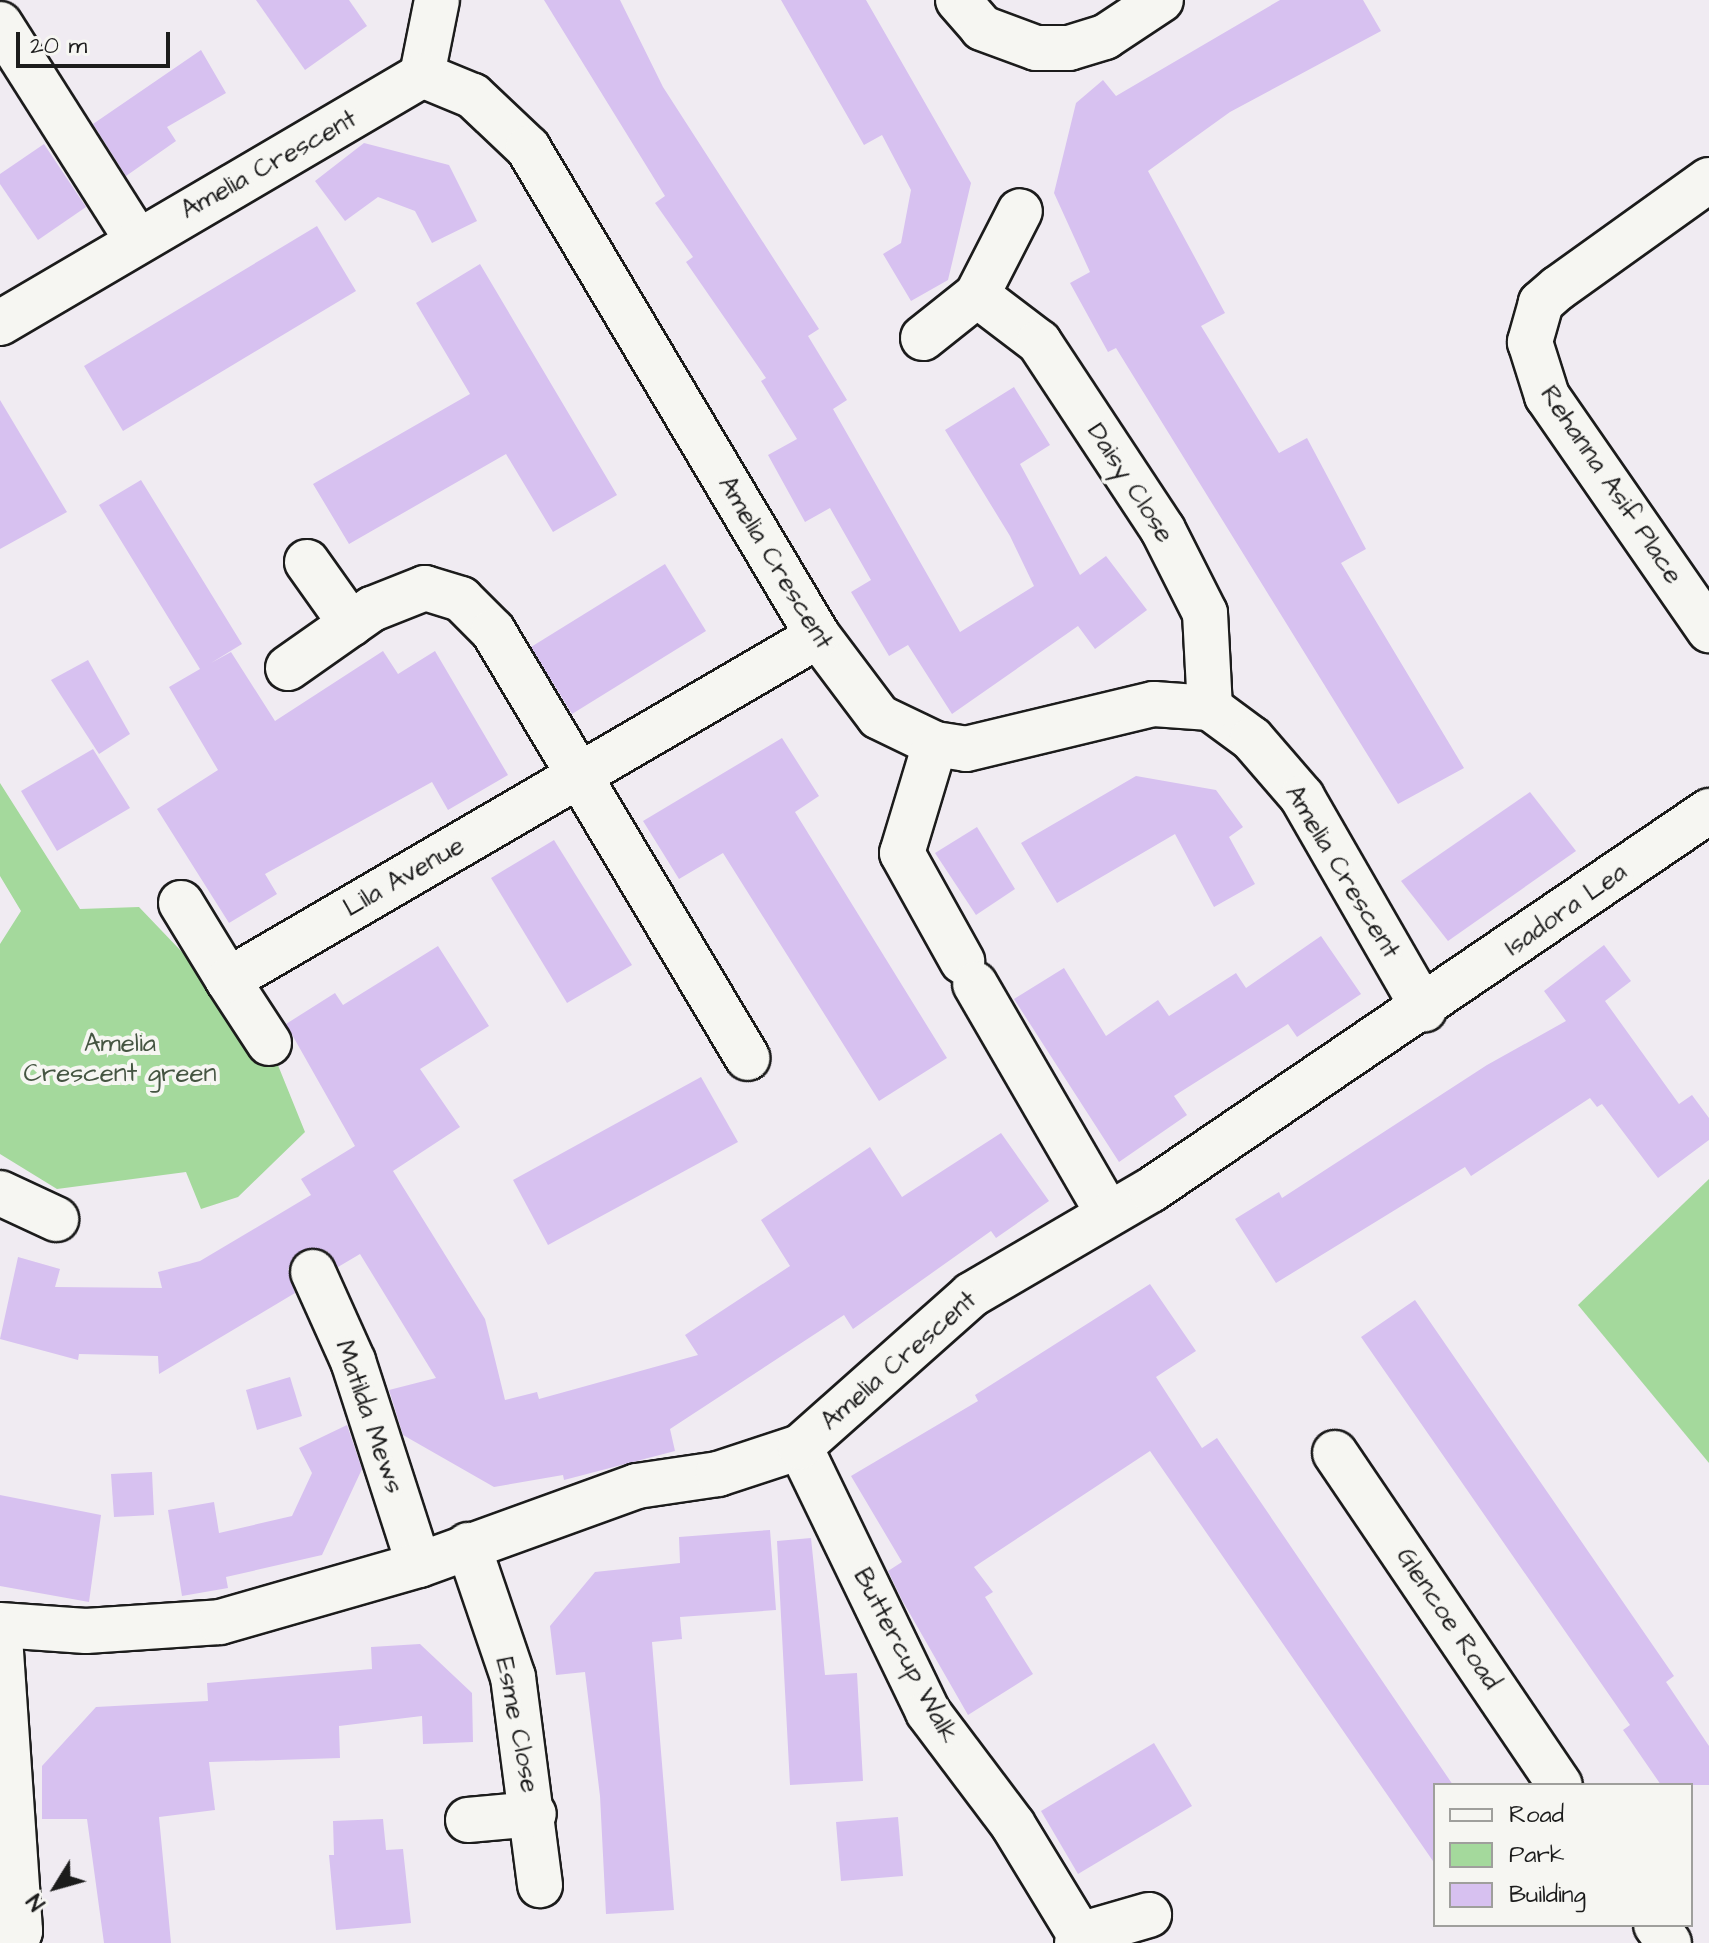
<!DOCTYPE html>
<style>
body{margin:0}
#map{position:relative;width:1709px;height:1943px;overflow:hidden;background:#f0ebf2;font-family:"Architects Daughter",sans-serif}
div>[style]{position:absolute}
.green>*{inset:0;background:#a4d99c}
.building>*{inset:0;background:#d7c1f0}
.roads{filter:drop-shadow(2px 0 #1c1c1c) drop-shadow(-2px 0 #1c1c1c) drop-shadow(0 2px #1c1c1c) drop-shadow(0 -2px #1c1c1c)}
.minor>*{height:44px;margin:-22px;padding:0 22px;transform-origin:22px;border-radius:22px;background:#f6f6f2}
span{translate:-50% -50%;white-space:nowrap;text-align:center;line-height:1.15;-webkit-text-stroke:8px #f6f6f2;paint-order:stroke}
.street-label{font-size:26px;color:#1c1c1c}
.park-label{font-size:26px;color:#455542}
.legend{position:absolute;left:1433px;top:1783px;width:260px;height:144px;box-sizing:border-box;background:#f6f6f2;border:2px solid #9f9f9c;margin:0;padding:10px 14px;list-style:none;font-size:24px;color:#1c1c1c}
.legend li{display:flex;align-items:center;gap:16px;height:40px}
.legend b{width:40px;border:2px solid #9f9f9c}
.north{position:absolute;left:16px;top:1847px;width:80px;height:80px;-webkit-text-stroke:6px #f6f6f2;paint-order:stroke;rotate:233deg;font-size:22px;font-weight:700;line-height:32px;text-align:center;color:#1c1c1c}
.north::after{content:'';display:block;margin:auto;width:28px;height:36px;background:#1c1c1c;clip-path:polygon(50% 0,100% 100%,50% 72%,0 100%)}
.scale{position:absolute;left:16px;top:32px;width:154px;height:36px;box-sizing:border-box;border:4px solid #1c1c1c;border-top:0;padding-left:10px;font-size:24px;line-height:28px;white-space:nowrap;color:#1c1c1c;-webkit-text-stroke:6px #f6f6f2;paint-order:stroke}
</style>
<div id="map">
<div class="green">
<div style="clip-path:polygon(0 783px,80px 909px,139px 907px,269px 1043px,305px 1132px,238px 1197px,201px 1209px,186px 1172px,57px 1189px,0 1154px,0 944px,21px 911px,0 876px)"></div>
<div style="clip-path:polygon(1709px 1179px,1709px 1463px,1578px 1305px)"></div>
</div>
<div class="building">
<div style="clip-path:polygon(256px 0,349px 0,367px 26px,305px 70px)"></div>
<div style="clip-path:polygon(544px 0,620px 0,663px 87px,819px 329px,808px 336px,847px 400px,833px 409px,960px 632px,1034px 586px,1010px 536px,945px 430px,1014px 387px,1050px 445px,1020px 464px,1080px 575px,1106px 556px,1147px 610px,1095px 649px,1078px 626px,952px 714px,908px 645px,889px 656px,851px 592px,871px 580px,830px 508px,805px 522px,768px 455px,797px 439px,761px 381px,766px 378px,686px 262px,693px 257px,655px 203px,665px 196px)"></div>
<div style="clip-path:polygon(781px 0,866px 0,971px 183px,948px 280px,911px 301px,883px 254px,901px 243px,911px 190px,882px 135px,864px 145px)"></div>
<div style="clip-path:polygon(1280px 0,1363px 0,1381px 31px,1230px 112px,1148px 171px,1225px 313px,1201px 326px,1279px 453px,1307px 438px,1366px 549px,1341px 563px,1464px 768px,1398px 804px,1116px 348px,1108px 352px,1070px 283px,1090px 272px,1054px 193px,1076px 103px,1103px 80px,1116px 96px)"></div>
<div style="clip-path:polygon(201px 50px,226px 93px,167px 127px,176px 141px,126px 176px,93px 124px)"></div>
<div style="clip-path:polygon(364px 143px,449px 165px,477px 221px,432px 243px,415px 211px,378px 197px,345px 221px,315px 181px)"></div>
<div style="clip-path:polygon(44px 144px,86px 207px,38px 240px,0 184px,0 174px)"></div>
<div style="clip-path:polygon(317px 226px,356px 291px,123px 431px,84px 366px)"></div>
<div style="clip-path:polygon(480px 264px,617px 495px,553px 532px,506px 454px,349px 544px,313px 484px,470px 394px,416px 303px)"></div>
<div style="clip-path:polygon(0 400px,67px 512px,0 549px)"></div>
<div style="clip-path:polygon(141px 480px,242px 644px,211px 663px,231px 652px,275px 721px,383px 651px,398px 674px,435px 651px,508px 775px,448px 810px,432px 782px,265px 874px,277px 894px,229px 923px,157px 809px,218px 770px,169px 687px,200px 669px,99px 505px)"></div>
<div style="clip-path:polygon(665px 564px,706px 631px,572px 714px,531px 647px)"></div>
<div style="clip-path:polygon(88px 660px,130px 734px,99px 754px,51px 680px)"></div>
<div style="clip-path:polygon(782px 738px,819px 796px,795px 812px,947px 1058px,879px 1101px,723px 853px,679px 879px,643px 821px)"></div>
<div style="clip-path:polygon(93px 749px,130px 808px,57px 851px,21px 791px)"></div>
<div style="clip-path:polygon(1136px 776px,1216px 790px,1243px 827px,1229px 837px,1255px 884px,1214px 907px,1175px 834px,1057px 903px,1021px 843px)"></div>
<div style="clip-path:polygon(1530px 792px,1576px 851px,1448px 941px,1401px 881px)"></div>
<div style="clip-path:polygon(977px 827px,1015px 889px,976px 915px,935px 853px)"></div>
<div style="clip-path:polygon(554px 840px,632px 965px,567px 1003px,491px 878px)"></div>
<div style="clip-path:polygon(1321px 936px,1361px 994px,1297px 1037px,1288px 1024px,1174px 1096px,1187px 1115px,1119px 1162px,1014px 999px,1064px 968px,1106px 1036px,1158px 1000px,1169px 1016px,1236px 973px,1246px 988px)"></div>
<div style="clip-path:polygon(1604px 945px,1631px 981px,1605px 1001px,1679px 1104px,1692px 1095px,1709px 1118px,1709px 1140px,1658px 1178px,1602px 1104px,1597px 1107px,1590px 1098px,1471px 1176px,1465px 1167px,1276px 1283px,1235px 1219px,1279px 1192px,1282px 1198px,1487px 1065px,1566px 1021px,1544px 991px)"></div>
<div style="clip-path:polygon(438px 946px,489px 1026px,420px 1069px,460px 1127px,393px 1171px,485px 1319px,505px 1400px,537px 1392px,539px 1399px,698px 1355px,685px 1335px,790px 1266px,761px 1220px,870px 1147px,902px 1197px,1001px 1133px,1049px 1201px,996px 1238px,991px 1231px,853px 1329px,844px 1315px,670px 1429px,675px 1451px,564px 1480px,563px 1475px,494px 1487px,403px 1435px,389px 1390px,436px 1378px,360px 1254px,338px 1267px,327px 1251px,302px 1250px,288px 1269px,295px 1293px,159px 1374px,158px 1356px,79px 1354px,78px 1360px,0 1339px,18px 1257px,60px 1269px,55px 1287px,162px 1288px,158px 1272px,200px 1261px,311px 1195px,301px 1179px,355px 1146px,286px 1024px,335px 993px,343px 1005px)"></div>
<div style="clip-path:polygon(701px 1077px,738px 1142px,548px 1245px,513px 1180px)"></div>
<div style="clip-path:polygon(1150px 1284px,1196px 1351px,1156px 1377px,1202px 1448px,1217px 1438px,1453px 1785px,1435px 1785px,1435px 1864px,1150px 1451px,974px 1567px,993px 1592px,985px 1597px,1033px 1674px,968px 1715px,902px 1600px,888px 1571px,902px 1562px,851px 1476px,978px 1401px,975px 1395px)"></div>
<div style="clip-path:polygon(1415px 1300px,1674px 1676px,1666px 1682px,1709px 1746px,1709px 1785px,1661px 1785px,1623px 1730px,1630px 1725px,1361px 1337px)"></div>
<div style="clip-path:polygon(290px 1377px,302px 1416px,257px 1430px,246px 1390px)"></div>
<div style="clip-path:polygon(347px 1425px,362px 1469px,322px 1555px,226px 1577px,228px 1588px,182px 1596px,168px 1510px,214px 1502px,219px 1533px,292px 1516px,312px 1473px,299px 1448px)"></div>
<div style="clip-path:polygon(152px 1472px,154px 1515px,114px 1517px,111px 1474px)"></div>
<div style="clip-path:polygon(0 1495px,101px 1515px,89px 1602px,0 1586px)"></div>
<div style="clip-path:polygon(770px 1530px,776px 1610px,680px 1617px,682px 1639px,652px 1642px,674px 1910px,606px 1914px,600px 1796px,585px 1672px,556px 1675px,550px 1626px,595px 1572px,680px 1563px,679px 1537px)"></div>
<div style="clip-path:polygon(811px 1538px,825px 1675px,857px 1673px,863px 1781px,790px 1785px,777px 1541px)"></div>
<div style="clip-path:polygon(420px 1644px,472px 1693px,473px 1742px,423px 1744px,422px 1716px,339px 1726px,340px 1758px,209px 1762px,215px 1810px,159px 1817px,171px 1943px,104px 1943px,87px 1819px,42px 1819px,42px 1766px,96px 1707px,208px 1701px,207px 1683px,372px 1669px,371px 1647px)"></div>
<div style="clip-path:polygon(1154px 1743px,1192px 1806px,1078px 1874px,1041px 1811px)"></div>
<div style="clip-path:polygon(898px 1817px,903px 1876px,841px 1881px,836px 1822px)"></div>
<div style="clip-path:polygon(383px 1819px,386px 1850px,403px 1849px,411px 1923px,336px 1930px,329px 1855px,334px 1855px,333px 1821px)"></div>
</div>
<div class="roads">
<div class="minor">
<div style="left:958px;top:0;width:37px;rotate:49deg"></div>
<div style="left:982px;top:28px;width:58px;rotate:20.3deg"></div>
<div style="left:1036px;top:48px;width:33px"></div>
<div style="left:1069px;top:48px;width:38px;rotate:-17deg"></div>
<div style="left:1105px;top:37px;width:67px;rotate:-33.5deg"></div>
<div style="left:0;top:24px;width:256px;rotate:57.6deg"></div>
<div style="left:422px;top:75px;width:76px;rotate:-78.7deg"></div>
<div style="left:1709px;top:180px;width:186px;rotate:144.4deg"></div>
<div style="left:1558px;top:288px;width:23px;rotate:139deg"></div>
<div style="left:1541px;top:303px;width:41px;rotate:105.8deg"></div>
<div style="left:1530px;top:342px;width:57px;rotate:72.5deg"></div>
<div style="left:1547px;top:396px;width:285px;rotate:55.3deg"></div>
<div style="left:977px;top:295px;width:94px;rotate:-62.9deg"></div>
<div style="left:0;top:323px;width:489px;rotate:-30.4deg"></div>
<div style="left:422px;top:75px;width:55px;rotate:22.4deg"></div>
<div style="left:473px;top:96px;width:76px;rotate:43.4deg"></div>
<div style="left:528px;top:148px;width:568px;rotate:59.28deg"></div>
<div style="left:818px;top:636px;width:101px;rotate:53deg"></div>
<div style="left:879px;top:717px;width:62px;rotate:25.7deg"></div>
<div style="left:935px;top:744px;width:31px;rotate:9deg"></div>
<div style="left:966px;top:749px;width:193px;rotate:-13.5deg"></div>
<div style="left:1154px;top:704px;width:56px;rotate:4.1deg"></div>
<div style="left:1210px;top:708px;width:52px;rotate:36.4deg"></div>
<div style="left:1252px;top:739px;width:77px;rotate:49.2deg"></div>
<div style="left:1302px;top:797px;width:245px;rotate:60.1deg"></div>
<div style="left:923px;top:338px;width:69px;rotate:-38.5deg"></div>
<div style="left:977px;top:295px;width:78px;rotate:37.2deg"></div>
<div style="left:1039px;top:342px;width:225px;rotate:56.6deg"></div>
<div style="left:1163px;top:530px;width:93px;rotate:63.2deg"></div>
<div style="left:1205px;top:613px;width:95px;rotate:87deg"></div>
<div style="left:307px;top:562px;width:76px;rotate:54.6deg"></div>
<div style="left:288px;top:668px;width:103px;rotate:-35.1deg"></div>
<div style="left:372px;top:609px;width:57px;rotate:-21.6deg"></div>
<div style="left:425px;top:588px;width:38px;rotate:17deg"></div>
<div style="left:461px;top:599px;width:45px;rotate:45deg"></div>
<div style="left:493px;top:631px;width:497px;rotate:59.2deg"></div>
<div style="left:935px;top:744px;width:114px;rotate:106.8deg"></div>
<div style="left:902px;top:853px;width:124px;rotate:60.9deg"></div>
<div style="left:181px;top:903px;width:90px;rotate:58.6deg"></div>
<div style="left:975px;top:984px;width:265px;rotate:59.9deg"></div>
<div style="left:269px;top:1043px;width:75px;rotate:-123.1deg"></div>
<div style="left:228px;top:980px;width:683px;rotate:-30.24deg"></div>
<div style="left:0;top:1193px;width:62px;rotate:24.9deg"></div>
<div style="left:313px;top:1272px;width:98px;rotate:65.8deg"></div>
<div style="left:353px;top:1361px;width:214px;rotate:72.1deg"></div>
<div style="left:800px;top:1447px;width:294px;rotate:64.2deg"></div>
<div style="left:928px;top:1712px;width:141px;rotate:53deg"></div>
<div style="left:1013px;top:1825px;width:129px;rotate:58.7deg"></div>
<div style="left:1335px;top:1453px;width:401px;rotate:55.9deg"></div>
<div style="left:468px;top:1545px;width:139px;rotate:71.2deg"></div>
<div style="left:513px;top:1677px;width:210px;rotate:82.6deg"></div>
<div style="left:0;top:1625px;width:86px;rotate:4deg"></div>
<div style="left:86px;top:1631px;width:134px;rotate:-3.8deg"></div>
<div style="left:220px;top:1622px;width:207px;rotate:-16deg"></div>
<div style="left:419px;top:1565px;width:232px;rotate:-19.9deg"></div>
<div style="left:637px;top:1486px;width:82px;rotate:-8.4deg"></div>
<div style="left:718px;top:1474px;width:86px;rotate:-18.2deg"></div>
<div style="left:800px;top:1447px;width:229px;rotate:-41.6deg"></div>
<div style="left:971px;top:1295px;width:208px;rotate:-30.3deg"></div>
<div style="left:1151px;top:1190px;width:675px;rotate:-34.18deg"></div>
<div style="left:0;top:1637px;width:295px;rotate:86.1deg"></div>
<div style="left:20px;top:1931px;width:13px;rotate:108deg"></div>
<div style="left:468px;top:1820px;width:66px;rotate:-5.2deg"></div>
<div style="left:1656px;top:1925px;width:22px;rotate:54deg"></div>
<div style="left:1077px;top:1943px;width:9px;rotate:-69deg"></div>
<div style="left:1080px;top:1935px;width:72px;rotate:-16.2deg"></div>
</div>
</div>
<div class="street-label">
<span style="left:269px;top:165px;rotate:-29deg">Amelia Crescent</span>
<span style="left:1130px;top:483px;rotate:57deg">Daisy Close</span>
<span style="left:1611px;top:485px;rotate:56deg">Rehanna Asif Place</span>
<span style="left:775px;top:563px;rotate:59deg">Amelia Crescent</span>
<span style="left:1342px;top:872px;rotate:59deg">Amelia Crescent</span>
<span style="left:404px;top:877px;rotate:-30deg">Lila Avenue</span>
<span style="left:1566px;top:910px;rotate:-35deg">Isadora Lea</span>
<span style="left:899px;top:1361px;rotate:-41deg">Amelia Crescent</span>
<span style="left:369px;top:1417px;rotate:71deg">Matilda Mews</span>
<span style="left:1448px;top:1619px;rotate:56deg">Glencoe Road</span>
<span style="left:905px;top:1656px;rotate:62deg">Buttercup Walk</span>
<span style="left:517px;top:1725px;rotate:79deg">Esme Close</span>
</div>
<div class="park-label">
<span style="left:120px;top:1059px">Amelia<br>Crescent green</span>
</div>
<ul class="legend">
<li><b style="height:10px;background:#f6f6f2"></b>Road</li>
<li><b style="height:22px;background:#a4d99c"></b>Park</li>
<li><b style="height:22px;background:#d7c1f0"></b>Building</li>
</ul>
<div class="north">N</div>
<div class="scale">20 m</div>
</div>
